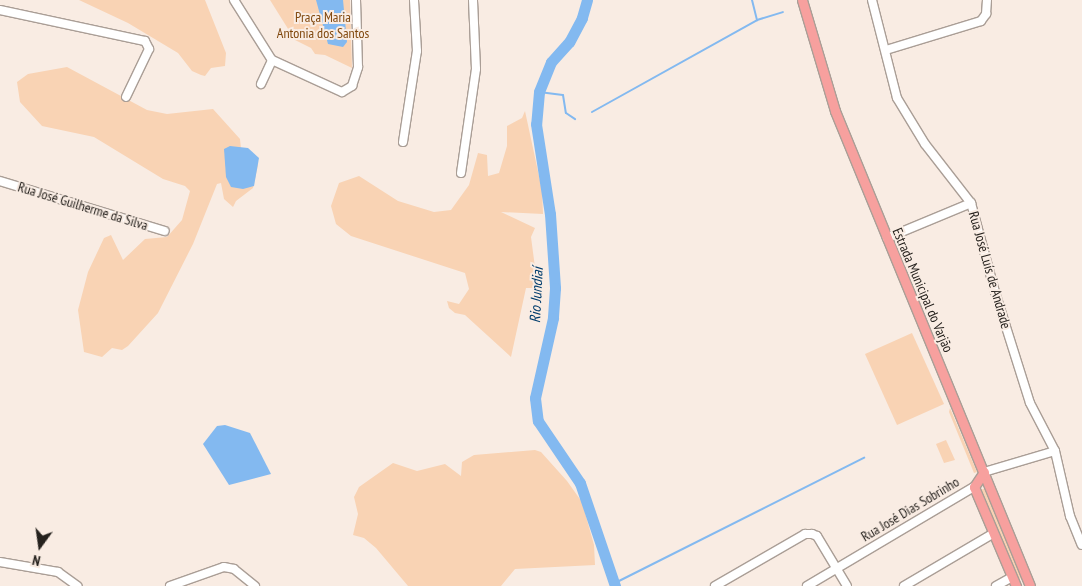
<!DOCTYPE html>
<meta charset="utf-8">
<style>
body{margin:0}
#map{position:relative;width:1082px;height:586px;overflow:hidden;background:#f9ece3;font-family:"PT Sans Narrow",sans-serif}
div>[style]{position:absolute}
.green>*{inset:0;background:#f9d3b4}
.water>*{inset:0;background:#83b9f0}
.stream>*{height:2px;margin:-1px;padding:0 1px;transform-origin:1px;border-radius:1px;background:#83b9f0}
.river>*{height:11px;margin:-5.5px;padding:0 5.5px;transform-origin:5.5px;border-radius:5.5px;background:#83b9f0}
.roads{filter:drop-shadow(1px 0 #aa9e96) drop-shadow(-1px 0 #aa9e96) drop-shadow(0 1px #aa9e96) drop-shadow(0 -1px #aa9e96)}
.minor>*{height:8px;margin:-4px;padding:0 4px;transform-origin:4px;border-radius:4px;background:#fff}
.major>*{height:9px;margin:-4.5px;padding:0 4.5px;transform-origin:4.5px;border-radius:4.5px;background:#f7a09e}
span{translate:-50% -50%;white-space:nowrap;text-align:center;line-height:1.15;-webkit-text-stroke:4px #f9ece3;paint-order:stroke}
.park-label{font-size:14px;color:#80480e}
.street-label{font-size:14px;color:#25211d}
.water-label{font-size:15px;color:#003d6d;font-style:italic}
.north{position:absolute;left:15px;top:521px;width:50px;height:50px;-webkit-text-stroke:4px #f9ece3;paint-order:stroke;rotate:194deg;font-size:14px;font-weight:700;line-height:20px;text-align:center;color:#25211d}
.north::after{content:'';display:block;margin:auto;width:18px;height:22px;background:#25211d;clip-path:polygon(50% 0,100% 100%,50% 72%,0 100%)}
</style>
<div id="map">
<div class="green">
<div style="clip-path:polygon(79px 0,205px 0,226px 53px,225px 66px,211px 68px,205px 76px,201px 75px,192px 71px,178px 53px,128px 23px)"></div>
<div style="clip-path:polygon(270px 0,350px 0,352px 68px,325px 55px,315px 54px,311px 48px,295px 40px)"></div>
<div style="clip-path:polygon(67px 67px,147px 110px,167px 114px,213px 109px,240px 139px,241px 149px,255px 157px,258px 165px,253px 188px,236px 201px,233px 207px,224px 199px,221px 183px,217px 184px,193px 244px,158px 313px,128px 346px,122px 350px,112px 348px,102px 357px,84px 352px,78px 310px,88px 272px,104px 238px,111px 235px,123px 260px,145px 239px,167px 237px,182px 220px,190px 191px,185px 186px,163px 179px,94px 137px,42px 126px,20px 102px,17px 82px,28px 74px)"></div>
<div style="clip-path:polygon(525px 111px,542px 190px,543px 214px,501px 212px,535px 228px,531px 237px,536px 275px,543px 288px,526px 288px,511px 357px,465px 315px,455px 313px,449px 308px,447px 301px,459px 304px,469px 289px,465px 273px,351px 236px,336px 224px,331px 206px,339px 183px,359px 176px,398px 201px,434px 212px,451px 210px,469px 185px,478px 153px,487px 155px,488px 176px,499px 173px,507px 146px,507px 126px,522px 118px)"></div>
<div style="clip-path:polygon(912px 333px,944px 404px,897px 425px,865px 354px)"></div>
<div style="clip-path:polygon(950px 408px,977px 472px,974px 473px,949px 412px)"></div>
<div style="clip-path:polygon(946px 440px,955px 460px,944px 463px,936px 444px)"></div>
<div style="clip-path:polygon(535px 450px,541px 452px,567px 481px,582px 502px,594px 545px,595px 565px,515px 569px,501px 586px,408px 586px,376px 548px,364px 538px,353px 535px,358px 514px,354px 497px,359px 487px,393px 463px,417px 471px,445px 464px,461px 476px,462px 462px,474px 455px)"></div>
<div style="clip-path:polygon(985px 488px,994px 510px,1022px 578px,1019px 579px,981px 490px)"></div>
</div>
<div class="water">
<div style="clip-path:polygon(316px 0,343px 0,347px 42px,343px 47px,328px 44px)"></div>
<div style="clip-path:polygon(230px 146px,248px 148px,259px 158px,254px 186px,243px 189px,231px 187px,226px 177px,224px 149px)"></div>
<div style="clip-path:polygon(225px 425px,250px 433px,271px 474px,229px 485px,203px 444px,217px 426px)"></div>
</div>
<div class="stream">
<div style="left:752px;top:0;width:21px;rotate:76deg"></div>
<div style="left:539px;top:92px;width:24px;rotate:7deg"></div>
<div style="left:563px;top:95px;width:18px;rotate:81deg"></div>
<div style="left:566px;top:113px;width:11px;rotate:34deg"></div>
<div style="left:592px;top:112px;width:189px;rotate:-29.1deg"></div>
<div style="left:757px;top:20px;width:27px;rotate:-17deg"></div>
<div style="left:615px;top:583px;width:279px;rotate:-26.7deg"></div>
</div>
<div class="river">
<div style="left:587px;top:0;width:19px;rotate:106deg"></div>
<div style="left:582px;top:18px;width:27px;rotate:118deg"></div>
<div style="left:569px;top:42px;width:27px;rotate:132deg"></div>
<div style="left:551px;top:62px;width:32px;rotate:112deg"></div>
<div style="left:539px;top:92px;width:32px;rotate:95deg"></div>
<div style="left:536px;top:124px;width:91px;rotate:81.2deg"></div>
<div style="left:550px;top:214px;width:74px;rotate:86.1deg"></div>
<div style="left:555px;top:288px;width:30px;rotate:94deg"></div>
<div style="left:553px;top:318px;width:82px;rotate:102.7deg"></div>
<div style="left:535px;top:398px;width:23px;rotate:83deg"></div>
<div style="left:538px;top:421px;width:75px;rotate:55.9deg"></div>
<div style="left:580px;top:483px;width:109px;rotate:71.2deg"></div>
</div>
<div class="roads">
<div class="minor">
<div style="left:234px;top:0;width:71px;rotate:57.7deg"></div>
<div style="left:272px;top:60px;width:77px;rotate:24.6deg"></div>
<div style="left:342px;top:92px;width:12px;rotate:-31deg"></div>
<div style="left:352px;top:86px;width:20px;rotate:-72deg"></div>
<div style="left:358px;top:67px;width:67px;rotate:-91.7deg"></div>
<div style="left:872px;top:0;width:101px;rotate:75.7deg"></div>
<div style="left:897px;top:98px;width:54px;rotate:58.7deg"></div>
<div style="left:925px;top:144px;width:75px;rotate:52.1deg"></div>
<div style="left:971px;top:203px;width:92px;rotate:74.9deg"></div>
<div style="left:995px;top:292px;width:116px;rotate:72.5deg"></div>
<div style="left:1030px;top:403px;width:54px;rotate:62.5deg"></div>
<div style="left:1055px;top:451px;width:67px;rotate:77deg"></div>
<div style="left:1070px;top:516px;width:31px;rotate:68deg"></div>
<div style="left:0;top:10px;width:148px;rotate:12.1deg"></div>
<div style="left:145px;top:41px;width:9px;rotate:63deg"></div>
<div style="left:149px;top:49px;width:53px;rotate:115.6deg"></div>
<div style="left:886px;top:50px;width:99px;rotate:-17deg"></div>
<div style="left:981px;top:21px;width:9px;rotate:-54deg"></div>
<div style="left:986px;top:14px;width:14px;rotate:-86deg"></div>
<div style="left:261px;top:84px;width:26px;rotate:-65deg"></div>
<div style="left:403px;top:142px;width:92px;rotate:-81.3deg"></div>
<div style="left:417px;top:51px;width:51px;rotate:-93.4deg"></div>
<div style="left:461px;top:173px;width:105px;rotate:-81.8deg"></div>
<div style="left:476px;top:69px;width:69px;rotate:-92.5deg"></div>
<div style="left:0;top:181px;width:172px;rotate:16.9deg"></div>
<div style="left:887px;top:238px;width:91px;rotate:-22.6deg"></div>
<div style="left:984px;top:472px;width:74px;rotate:-16.5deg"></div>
<div style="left:0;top:562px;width:59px;rotate:9.8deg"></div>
<div style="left:58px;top:572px;width:24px;rotate:36deg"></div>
<div style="left:170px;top:586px;width:57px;rotate:-19.4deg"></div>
<div style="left:224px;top:567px;width:10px;rotate:11deg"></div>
<div style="left:234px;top:569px;width:27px;rotate:39deg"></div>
<div style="left:715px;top:586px;width:104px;rotate:-30deg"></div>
<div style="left:805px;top:534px;width:7px"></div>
<div style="left:812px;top:534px;width:5px;rotate:22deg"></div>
<div style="left:817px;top:536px;width:58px;rotate:59deg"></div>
<div style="left:807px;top:586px;width:194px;rotate:-30.7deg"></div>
<div style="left:904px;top:586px;width:104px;rotate:-30.5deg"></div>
<div style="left:996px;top:586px;width:18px;rotate:-29deg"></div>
</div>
<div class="major">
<div style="left:802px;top:0;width:116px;rotate:73.4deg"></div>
<div style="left:835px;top:111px;width:513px;rotate:67.68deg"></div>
<div style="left:984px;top:472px;width:18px;rotate:124deg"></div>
<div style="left:974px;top:487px;width:108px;rotate:67deg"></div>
</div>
</div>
<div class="park-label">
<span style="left:323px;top:25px">Praça Maria<br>Antonia dos Santos</span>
</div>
<div class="street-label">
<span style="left:83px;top:206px;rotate:17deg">Rua José Guilherme da Silva</span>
<span style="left:990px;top:270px;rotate:74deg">Rua José Luís de Andrade</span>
<span style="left:923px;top:290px;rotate:67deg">Estrada Municipal do Varjão</span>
<span style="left:910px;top:509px;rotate:-31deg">Rua José Dias Sobrinho</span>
</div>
<div class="water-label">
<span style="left:536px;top:295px;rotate:-87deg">Rio Jundiaí</span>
</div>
<div class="north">N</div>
</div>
